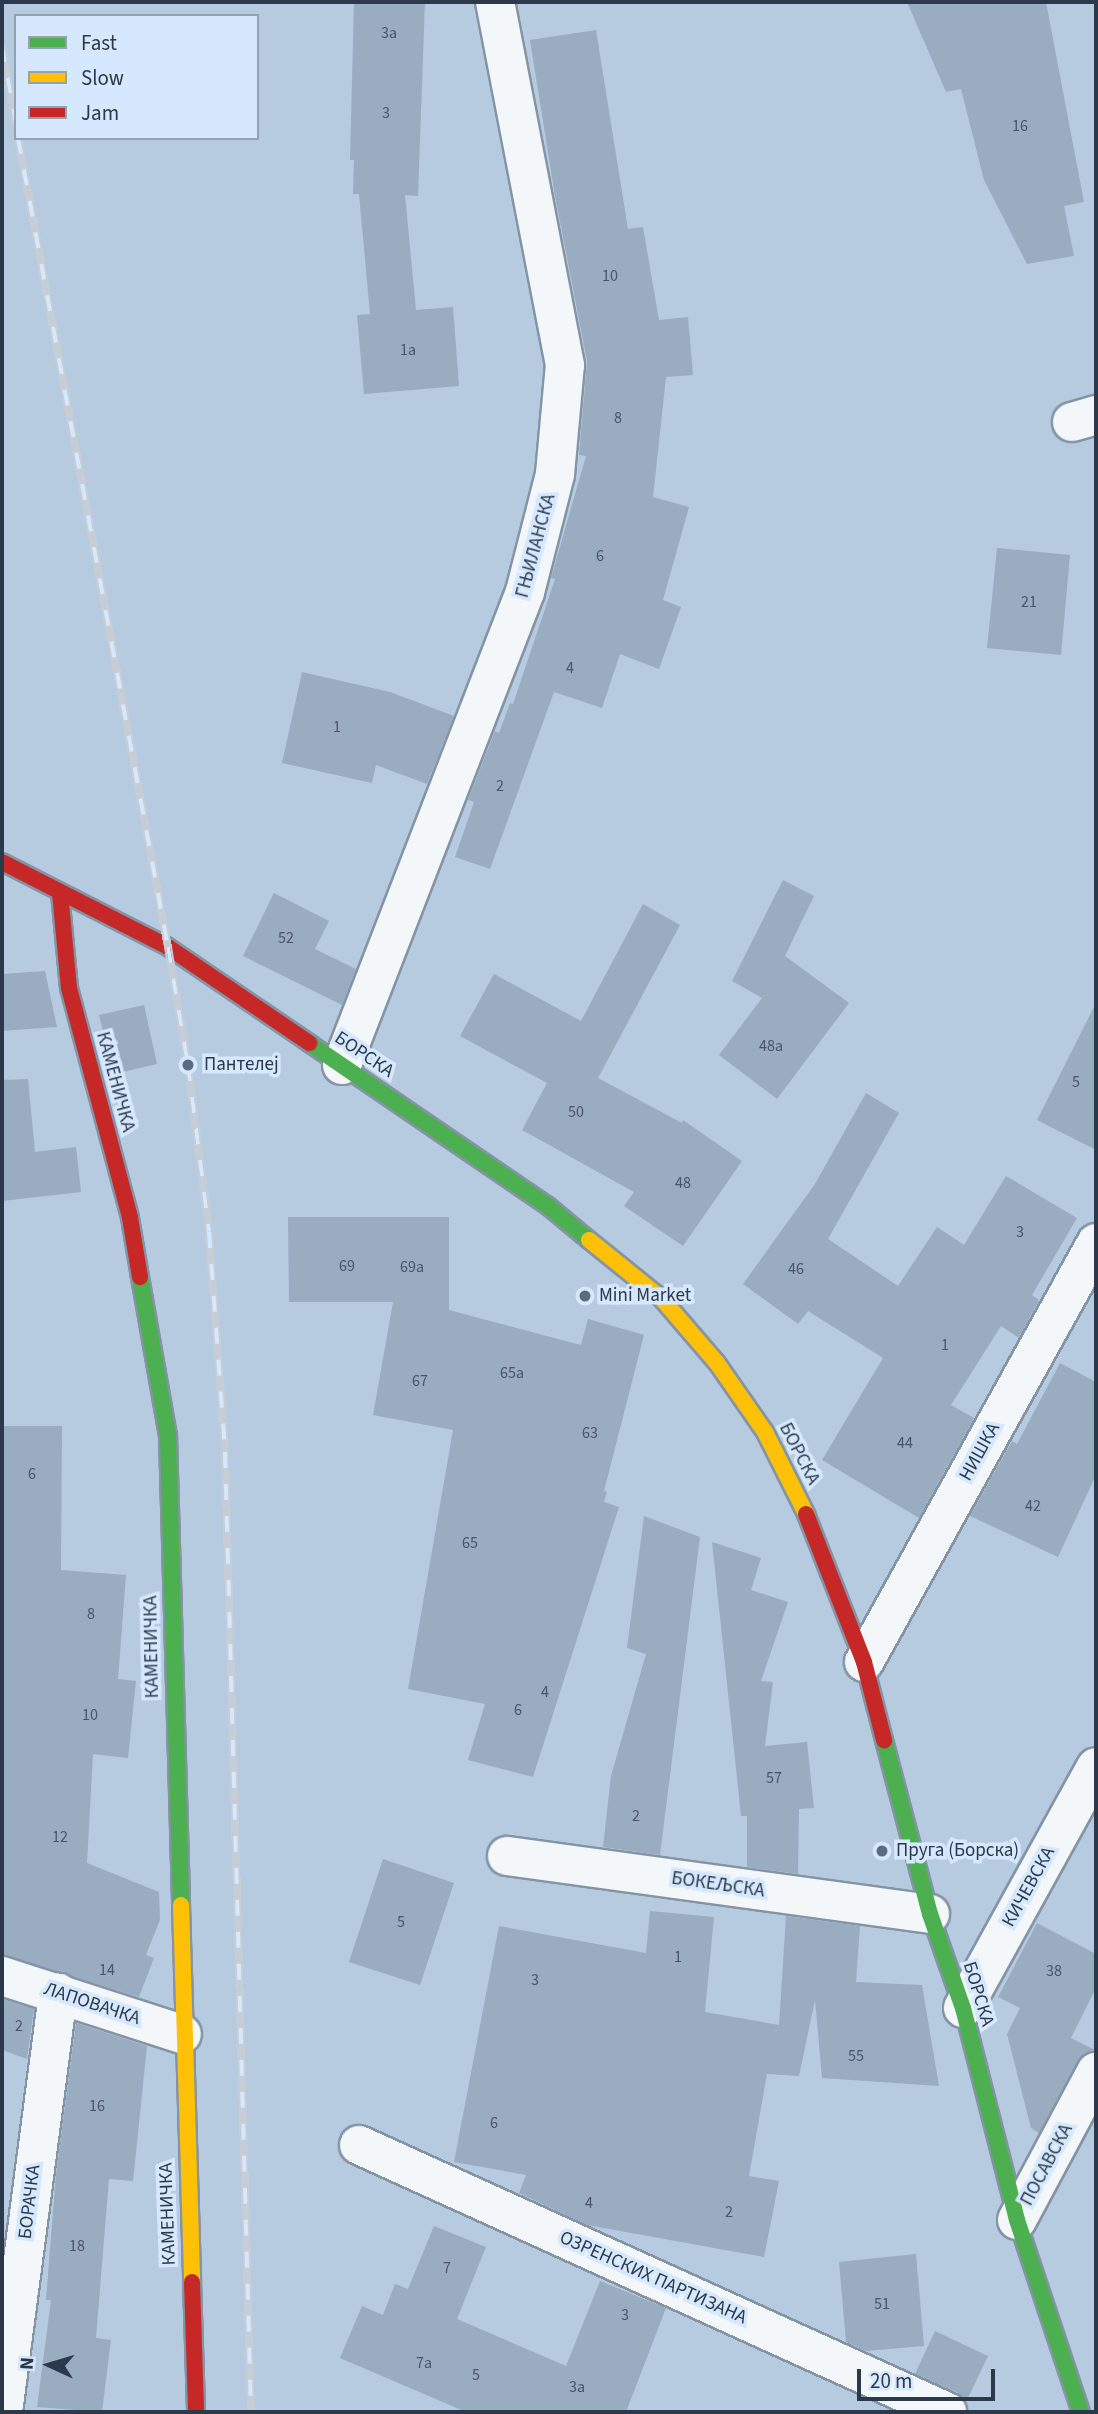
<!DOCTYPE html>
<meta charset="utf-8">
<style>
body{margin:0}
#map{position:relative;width:1098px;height:2414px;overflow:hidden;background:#b6cae0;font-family:"Source Sans 3",sans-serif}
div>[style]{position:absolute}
.building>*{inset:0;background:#9aacc0}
.roads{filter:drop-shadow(2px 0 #8494a5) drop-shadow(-2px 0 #8494a5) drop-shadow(0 2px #8494a5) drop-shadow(0 -2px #8494a5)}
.street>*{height:38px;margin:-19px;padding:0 19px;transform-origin:19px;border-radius:19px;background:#f4f7fa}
.fast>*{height:16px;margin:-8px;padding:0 8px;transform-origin:8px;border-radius:8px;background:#4caf50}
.slow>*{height:16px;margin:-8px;padding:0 8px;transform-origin:8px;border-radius:8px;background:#ffc107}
.jam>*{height:16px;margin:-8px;padding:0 8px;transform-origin:8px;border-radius:8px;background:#c62828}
.rail>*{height:8px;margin-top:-4px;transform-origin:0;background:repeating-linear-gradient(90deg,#d5e8fd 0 16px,#c7cdd4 0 32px);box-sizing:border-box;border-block:2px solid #c7cdd4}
.dots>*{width:19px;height:19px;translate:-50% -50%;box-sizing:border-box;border:4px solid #d5e8fd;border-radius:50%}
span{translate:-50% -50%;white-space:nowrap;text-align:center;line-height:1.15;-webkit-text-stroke:7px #d5e8fd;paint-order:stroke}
.number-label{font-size:16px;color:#475668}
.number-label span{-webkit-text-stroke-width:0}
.street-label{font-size:19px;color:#2b394a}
.poi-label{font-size:19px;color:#2b394a}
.left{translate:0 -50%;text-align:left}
.frame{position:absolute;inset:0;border:4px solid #2b394a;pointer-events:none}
.legend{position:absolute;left:14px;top:14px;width:245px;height:126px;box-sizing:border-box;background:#d5e8fd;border:2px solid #91a2b5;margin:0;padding:9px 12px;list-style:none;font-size:21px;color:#2b394a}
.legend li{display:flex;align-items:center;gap:14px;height:35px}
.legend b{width:35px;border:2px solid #91a2b5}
.north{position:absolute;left:14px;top:2330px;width:70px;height:70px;-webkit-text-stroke:5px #d5e8fd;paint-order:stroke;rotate:274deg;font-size:19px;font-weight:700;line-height:28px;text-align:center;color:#2b394a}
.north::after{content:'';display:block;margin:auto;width:24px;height:32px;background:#2b394a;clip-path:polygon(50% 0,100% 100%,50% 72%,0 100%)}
.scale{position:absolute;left:857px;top:2369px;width:138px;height:32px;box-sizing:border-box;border:4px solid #2b394a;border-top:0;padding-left:9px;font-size:21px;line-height:24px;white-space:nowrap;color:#2b394a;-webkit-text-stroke:5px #d5e8fd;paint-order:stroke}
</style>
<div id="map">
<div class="building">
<div style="clip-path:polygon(354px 2px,425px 2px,418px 196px,405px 195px,416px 310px,453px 307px,459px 386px,364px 394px,357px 315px,370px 314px,359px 194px,353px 194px,354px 160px,350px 160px)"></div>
<div style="clip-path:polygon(907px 2px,1046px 2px,1084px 202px,1064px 206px,1074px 256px,1027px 264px,984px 180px,961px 89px,946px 92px)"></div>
<div style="clip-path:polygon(596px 30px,628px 229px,643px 227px,659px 320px,688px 317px,693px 375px,666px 377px,653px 497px,689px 507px,663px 600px,681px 607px,659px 669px,620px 654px,602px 708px,554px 692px,490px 869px,455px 857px,474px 802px,468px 800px,495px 731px,499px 733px,510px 703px,513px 704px,555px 579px,551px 578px,586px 456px,579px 455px,587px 361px,555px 196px,530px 40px)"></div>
<div style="clip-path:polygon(997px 548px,1070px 555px,1061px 655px,987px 648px)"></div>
<div style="clip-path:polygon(302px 672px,390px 692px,454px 716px,427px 784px,376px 765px,372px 783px,282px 763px)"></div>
<div style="clip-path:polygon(783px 880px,814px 896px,785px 956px,849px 1003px,777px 1099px,719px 1055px,762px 998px,732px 981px)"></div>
<div style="clip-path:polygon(274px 893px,329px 921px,315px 949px,356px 969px,342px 1005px,243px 956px)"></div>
<div style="clip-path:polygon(643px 904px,680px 925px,598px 1078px,682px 1123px,683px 1120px,742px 1161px,683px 1246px,624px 1206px,634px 1192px,522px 1130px,547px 1083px,460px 1036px,494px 974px,581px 1021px)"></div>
<div style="clip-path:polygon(45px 971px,57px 1027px,2px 1031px,2px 974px)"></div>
<div style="clip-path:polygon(1096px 1003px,1096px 1150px,1037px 1120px)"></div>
<div style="clip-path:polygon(144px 1005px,157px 1064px,114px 1074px,99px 1015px)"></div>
<div style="clip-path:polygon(28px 1079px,35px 1152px,76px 1147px,81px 1192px,2px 1201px,2px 1080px)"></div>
<div style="clip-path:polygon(866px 1093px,899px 1113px,828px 1239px,898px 1286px,937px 1227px,964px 1245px,1006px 1176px,1077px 1218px,1032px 1295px,1039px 1300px,1019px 1338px,1001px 1326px,951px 1405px,974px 1418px,919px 1518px,822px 1460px,883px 1358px,808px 1311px,798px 1324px,743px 1284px,815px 1184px)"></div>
<div style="clip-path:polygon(288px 1217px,449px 1217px,449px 1310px,581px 1345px,588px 1319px,644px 1335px,604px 1491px,607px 1492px,604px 1502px,619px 1507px,533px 1777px,468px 1760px,485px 1704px,408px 1689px,453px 1430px,373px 1415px,393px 1302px,289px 1302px)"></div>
<div style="clip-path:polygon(1060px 1363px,1096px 1382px,1096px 1475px,1058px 1557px,970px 1516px,1012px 1441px,1017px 1444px)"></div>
<div style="clip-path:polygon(2px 1426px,62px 1426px,61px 1570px,126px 1575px,118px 1679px,136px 1681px,128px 1758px,93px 1754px,87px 1863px,159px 1892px,160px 1920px,146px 1955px,154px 1958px,139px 1997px,2px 1955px)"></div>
<div style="clip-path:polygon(644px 1516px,700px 1537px,660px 1855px,603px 1847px,611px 1776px,646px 1654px,627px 1648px)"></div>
<div style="clip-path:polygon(712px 1542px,761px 1558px,751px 1590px,788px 1602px,761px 1681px,773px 1682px,765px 1746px,807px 1742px,814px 1808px,799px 1809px,798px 1874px,747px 1867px,747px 1816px,741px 1816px)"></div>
<div style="clip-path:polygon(383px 1859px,454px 1883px,420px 1985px,349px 1962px)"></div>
<div style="clip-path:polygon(650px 1911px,714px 1917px,705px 2012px,779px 2025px,786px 1916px,860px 1926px,856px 1982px,922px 1985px,939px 2086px,822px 2078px,815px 2000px,799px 2076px,767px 2074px,749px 2176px,779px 2181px,764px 2257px,587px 2225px,519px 2193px,526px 2175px,454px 2162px,499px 1926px,646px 1953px)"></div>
<div style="clip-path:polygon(1037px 1923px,1096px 1954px,1096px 1988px,1071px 2038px,1095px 2050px,1084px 2054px,1077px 2062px,1039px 2133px,1031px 2128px,1007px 2034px,1020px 2008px,998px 1997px)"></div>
<div style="clip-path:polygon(2px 1999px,34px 2009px,27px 2059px,2px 2050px)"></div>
<div style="clip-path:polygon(76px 2023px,147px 2046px,133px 2181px,109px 2179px,96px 2338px,111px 2340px,102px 2412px,37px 2407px,51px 2300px,46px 2300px,56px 2174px)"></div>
<div style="clip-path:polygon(434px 2226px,486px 2247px,457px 2319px,566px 2366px,600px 2281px,666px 2308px,626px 2412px,466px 2412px,340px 2358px,362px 2306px,383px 2315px,395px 2284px,408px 2289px)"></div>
<div style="clip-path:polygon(916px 2254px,924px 2346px,866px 2351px,846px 2342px,839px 2262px)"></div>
<div style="clip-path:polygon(935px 2331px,988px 2356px,966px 2402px,956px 2392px,915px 2374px)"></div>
</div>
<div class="roads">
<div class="street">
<div style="left:1072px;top:422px;width:25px;rotate:-16deg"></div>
<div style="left:342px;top:1065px;width:507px;rotate:-68.85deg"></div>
<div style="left:525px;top:592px;width:122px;rotate:-75.7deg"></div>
<div style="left:555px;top:474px;width:109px;rotate:-84.8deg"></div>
<div style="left:565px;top:365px;width:370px;rotate:-100.9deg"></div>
<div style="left:864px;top:1662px;width:479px;rotate:-61deg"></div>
<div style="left:507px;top:1856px;width:427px;rotate:7.8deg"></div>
<div style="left:2px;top:1976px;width:189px;rotate:17.9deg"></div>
<div style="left:963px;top:2008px;width:275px;rotate:-61.1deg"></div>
<div style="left:359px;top:2145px;width:646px;rotate:24.42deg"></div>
<div style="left:1017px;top:2220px;width:168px;rotate:-61.9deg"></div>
<div style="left:3px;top:2412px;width:423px;rotate:-82.5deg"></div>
</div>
<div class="fast">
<div style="left:309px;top:1043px;width:289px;rotate:34.3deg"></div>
<div style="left:548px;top:1206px;width:53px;rotate:39.7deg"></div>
<div style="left:140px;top:1277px;width:161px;rotate:80deg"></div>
<div style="left:168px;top:1436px;width:469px;rotate:88.4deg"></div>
<div style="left:884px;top:1740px;width:180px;rotate:75.2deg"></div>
<div style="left:930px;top:1914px;width:100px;rotate:70.7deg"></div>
<div style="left:963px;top:2008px;width:219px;rotate:75.7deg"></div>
<div style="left:1017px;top:2220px;width:202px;rotate:71.6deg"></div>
</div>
<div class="slow">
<div style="left:589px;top:1240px;width:94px;rotate:38.9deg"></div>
<div style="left:662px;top:1299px;width:84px;rotate:49.3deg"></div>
<div style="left:717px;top:1363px;width:84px;rotate:55.2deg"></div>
<div style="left:765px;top:1432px;width:92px;rotate:63.4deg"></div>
<div style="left:181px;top:1905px;width:377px;rotate:88.3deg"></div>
</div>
<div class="jam">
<div style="left:2px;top:862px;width:186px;rotate:27.1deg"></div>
<div style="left:168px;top:947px;width:171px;rotate:34.2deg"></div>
<div style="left:60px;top:893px;width:95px;rotate:84.6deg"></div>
<div style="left:69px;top:988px;width:238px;rotate:75.1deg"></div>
<div style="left:130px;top:1218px;width:60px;rotate:80.4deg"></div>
<div style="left:806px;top:1514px;width:159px;rotate:68.6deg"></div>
<div style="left:864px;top:1662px;width:81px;rotate:75.6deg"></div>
<div style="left:192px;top:2282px;width:130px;rotate:88.2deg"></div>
</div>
</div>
<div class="rail">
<div style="left:2px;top:46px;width:79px;rotate:79.8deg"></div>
<div style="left:18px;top:138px;width:823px;rotate:79.5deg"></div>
<div style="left:168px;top:947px;width:120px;rotate:80.4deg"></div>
<div style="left:188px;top:1065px;width:168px;rotate:82.8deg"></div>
<div style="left:209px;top:1232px;width:221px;rotate:85.8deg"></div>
<div style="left:225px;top:1452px;width:960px;rotate:88.45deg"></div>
</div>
<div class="dots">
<div style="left:188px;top:1065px;background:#5c6c7e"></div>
<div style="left:585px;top:1296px;background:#5c6c7e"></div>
<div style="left:882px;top:1851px;background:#5c6c7e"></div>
</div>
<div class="number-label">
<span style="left:389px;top:33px">3a</span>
<span style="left:386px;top:113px">3</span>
<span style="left:1020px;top:126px">16</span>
<span style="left:610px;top:276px">10</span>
<span style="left:408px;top:350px">1a</span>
<span style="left:618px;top:418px">8</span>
<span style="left:600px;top:556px">6</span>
<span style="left:1029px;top:602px">21</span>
<span style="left:570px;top:668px">4</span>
<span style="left:337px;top:727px">1</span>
<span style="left:500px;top:786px">2</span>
<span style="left:286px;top:938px">52</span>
<span style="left:771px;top:1046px">48a</span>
<span style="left:1076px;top:1082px">5</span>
<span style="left:576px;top:1112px">50</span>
<span style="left:683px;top:1183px">48</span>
<span style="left:1020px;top:1232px">3</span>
<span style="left:347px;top:1266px">69</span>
<span style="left:412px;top:1267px">69a</span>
<span style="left:796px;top:1269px">46</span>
<span style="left:945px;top:1345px">1</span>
<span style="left:512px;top:1373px">65a</span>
<span style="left:420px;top:1381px">67</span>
<span style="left:590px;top:1433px">63</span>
<span style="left:905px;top:1443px">44</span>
<span style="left:32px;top:1474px">6</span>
<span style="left:1033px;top:1506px">42</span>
<span style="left:470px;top:1543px">65</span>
<span style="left:91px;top:1614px">8</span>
<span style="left:545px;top:1692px">4</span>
<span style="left:518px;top:1710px">6</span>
<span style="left:90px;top:1715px">10</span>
<span style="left:774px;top:1778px">57</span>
<span style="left:636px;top:1816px">2</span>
<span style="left:60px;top:1837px">12</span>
<span style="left:401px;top:1922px">5</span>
<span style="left:678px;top:1957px">1</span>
<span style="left:107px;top:1970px">14</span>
<span style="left:1054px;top:1971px">38</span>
<span style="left:535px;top:1980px">3</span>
<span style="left:19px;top:2026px">2</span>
<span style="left:856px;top:2056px">55</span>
<span style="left:97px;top:2106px">16</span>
<span style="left:494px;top:2123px">6</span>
<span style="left:589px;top:2203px">4</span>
<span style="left:729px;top:2212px">2</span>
<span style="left:77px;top:2246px">18</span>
<span style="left:447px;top:2268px">7</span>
<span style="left:882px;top:2304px">51</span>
<span style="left:625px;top:2315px">3</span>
<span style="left:424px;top:2363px">7a</span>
<span style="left:476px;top:2375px">5</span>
<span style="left:577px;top:2387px">3a</span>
</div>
<div class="street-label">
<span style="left:536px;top:546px;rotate:-75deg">ГЊИЛАНСКА</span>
<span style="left:364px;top:1055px;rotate:34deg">БОРСКА</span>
<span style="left:115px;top:1082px;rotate:75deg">КАМЕНИЧКА</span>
<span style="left:980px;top:1452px;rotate:-61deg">НИШКА</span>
<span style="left:799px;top:1454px;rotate:63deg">БОРСКА</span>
<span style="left:152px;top:1647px;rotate:-91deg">КАМЕНИЧКА</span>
<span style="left:718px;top:1885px;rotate:8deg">БОКЕЉСКА</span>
<span style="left:1029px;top:1887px;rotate:-61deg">КИЧЕВСКА</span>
<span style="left:978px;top:1994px;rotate:73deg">БОРСКА</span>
<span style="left:92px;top:2004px;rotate:18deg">ЛАПОВАЧКА</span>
<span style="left:1047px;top:2165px;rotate:-62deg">ПОСАВСКА</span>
<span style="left:30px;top:2202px;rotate:-83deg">БОРАЧКА</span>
<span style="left:168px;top:2214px;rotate:-92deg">КАМЕНИЧКА</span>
<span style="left:653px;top:2278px;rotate:24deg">ОЗРЕНСКИХ ПАРТИЗАНА</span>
</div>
<div class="poi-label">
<span class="left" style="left:204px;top:1065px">Пантелеј</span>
<span class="left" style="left:599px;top:1296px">Mini Market</span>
<span class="left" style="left:896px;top:1851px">Пруга (Борска)</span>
</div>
<div class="frame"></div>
<ul class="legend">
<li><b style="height:9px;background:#4caf50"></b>Fast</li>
<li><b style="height:9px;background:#ffc107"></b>Slow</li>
<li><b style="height:9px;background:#c62828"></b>Jam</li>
</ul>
<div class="north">N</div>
<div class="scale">20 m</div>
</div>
